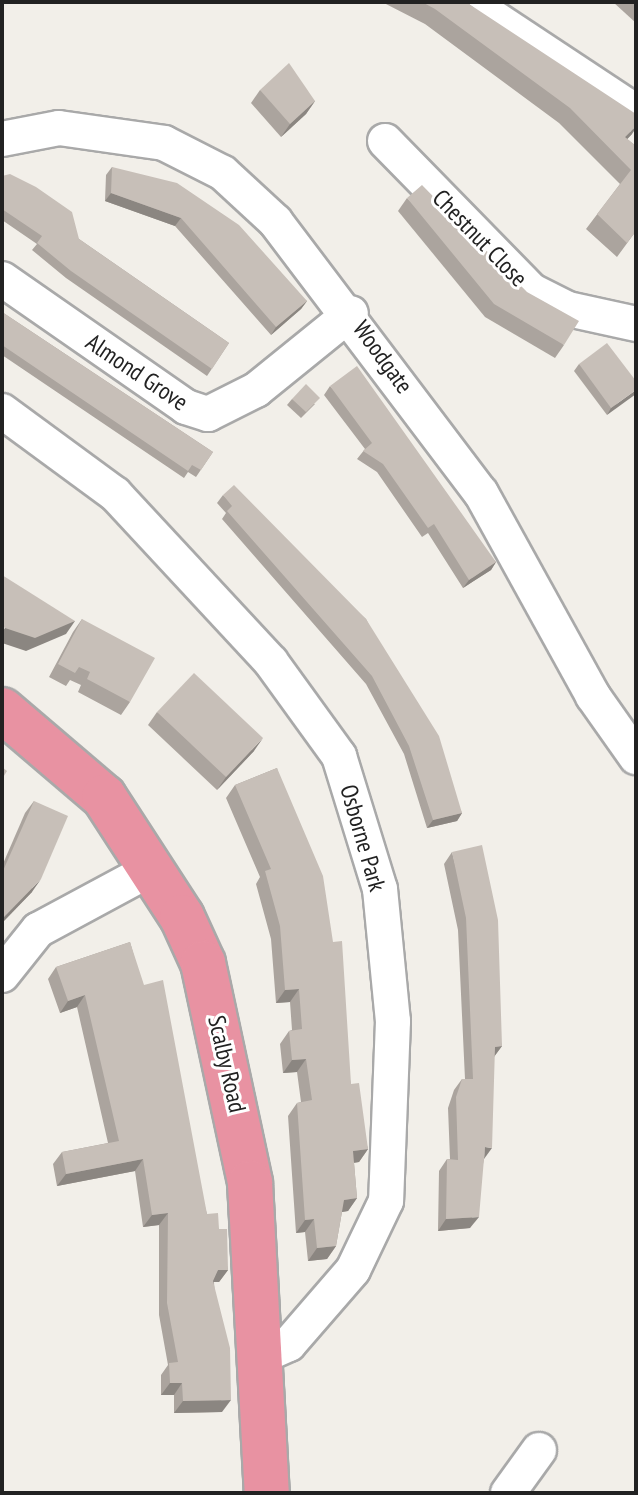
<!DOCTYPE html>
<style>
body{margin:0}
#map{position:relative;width:638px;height:1495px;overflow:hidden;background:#f2efe9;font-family:"PT Sans Narrow",sans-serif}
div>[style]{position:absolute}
.roads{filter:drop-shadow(2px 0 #a9a9a9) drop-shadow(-2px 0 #a9a9a9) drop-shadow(0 2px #a9a9a9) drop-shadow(0 -2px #a9a9a9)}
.minor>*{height:34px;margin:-17px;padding:0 17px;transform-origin:17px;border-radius:17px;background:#fff}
.highway>*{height:44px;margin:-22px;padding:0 22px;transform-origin:22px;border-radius:22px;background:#e892a2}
.wall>*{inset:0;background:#aba49e}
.shaded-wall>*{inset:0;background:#8b8681}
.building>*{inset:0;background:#c7bfb8}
span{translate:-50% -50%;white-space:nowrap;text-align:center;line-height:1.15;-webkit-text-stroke:6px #fff;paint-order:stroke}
.street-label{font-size:24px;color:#222}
.frame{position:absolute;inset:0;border:4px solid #222;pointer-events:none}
</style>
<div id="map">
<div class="roads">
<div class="minor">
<div style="left:470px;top:2px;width:199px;rotate:33.5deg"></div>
<div style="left:2px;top:139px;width:58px;rotate:-10.9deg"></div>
<div style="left:59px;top:128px;width:106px;rotate:8.1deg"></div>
<div style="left:164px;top:143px;width:66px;rotate:27deg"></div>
<div style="left:223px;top:173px;width:71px;rotate:42.7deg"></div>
<div style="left:275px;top:221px;width:341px;rotate:52.9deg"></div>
<div style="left:481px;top:493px;width:232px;rotate:61.1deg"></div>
<div style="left:593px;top:696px;width:75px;rotate:54.8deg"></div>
<div style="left:385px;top:141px;width:210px;rotate:45.6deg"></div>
<div style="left:532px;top:291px;width:40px;rotate:26.6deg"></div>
<div style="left:568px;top:309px;width:70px;rotate:12.4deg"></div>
<div style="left:2px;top:279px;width:224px;rotate:34.8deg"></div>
<div style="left:186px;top:407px;width:23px;rotate:18deg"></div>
<div style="left:208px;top:414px;width:54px;rotate:-26.6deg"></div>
<div style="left:256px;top:390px;width:122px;rotate:-39deg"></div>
<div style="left:2px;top:411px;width:140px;rotate:36.3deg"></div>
<div style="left:115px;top:494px;width:229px;rotate:47.1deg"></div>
<div style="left:271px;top:662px;width:116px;rotate:54.1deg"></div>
<div style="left:339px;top:756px;width:139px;rotate:72.9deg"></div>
<div style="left:380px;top:889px;width:133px;rotate:84.4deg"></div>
<div style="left:393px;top:1021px;width:180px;rotate:92.2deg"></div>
<div style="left:386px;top:1201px;width:76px;rotate:115.6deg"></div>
<div style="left:353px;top:1270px;width:98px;rotate:130.9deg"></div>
<div style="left:289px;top:1344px;width:30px;rotate:156deg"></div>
<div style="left:2px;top:975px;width:58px;rotate:-51.3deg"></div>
<div style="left:38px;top:930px;width:131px;rotate:-28.3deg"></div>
<div style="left:508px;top:1493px;width:53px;rotate:-54.2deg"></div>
</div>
<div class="highway">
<div style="left:2px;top:710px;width:134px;rotate:40.5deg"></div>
<div style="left:104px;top:797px;width:143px;rotate:57deg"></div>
<div style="left:182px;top:917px;width:51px;rotate:65.5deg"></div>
<div style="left:203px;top:963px;width:225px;rotate:77.9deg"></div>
<div style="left:250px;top:1183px;width:310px;rotate:86.9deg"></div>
</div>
</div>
<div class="wall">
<div style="clip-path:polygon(382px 2px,469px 2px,469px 4px,632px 134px,627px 139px,636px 146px,636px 214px,635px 216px,636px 231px,617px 257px,586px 229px,620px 184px,559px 123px,425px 24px)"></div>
<div style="clip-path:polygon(613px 2px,636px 2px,636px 23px)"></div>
<div style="clip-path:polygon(260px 90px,315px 101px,306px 114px,281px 137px,251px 103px)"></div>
<div style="clip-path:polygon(112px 167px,307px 301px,301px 309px,271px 335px,175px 226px,105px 201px,106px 175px)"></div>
<div style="clip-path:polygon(2px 176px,79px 239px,229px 343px,207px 376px,66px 278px,32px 250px,37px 244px,2px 220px)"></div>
<div style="clip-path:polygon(407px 198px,564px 345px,555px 358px,485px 317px,398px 211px)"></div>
<div style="clip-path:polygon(2px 312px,213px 452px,196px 477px,188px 472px,184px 478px,2px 355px)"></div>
<div style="clip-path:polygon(579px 364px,636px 381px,607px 415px,574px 371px)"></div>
<div style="clip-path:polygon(330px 386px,496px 562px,491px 570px,463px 588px,428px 533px,422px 537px,377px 472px,357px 459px,365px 449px,324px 395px)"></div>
<div style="clip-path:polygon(292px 399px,315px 404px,301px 418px,287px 405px)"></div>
<div style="clip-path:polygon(223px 495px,366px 619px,462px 813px,457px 821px,427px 828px,404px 754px,366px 684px,222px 519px,226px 513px,217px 503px)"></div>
<div style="clip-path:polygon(82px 619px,130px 702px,121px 715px,78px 692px,81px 685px,70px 680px,66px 686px,49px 677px,73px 632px)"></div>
<div style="clip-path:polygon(157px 712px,254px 751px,217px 790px,148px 725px)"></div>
<div style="clip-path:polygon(277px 768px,351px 1084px,368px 1149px,359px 1162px,354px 1163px,357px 1198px,348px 1211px,342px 1212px,336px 1246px,327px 1259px,308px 1261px,305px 1232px,296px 1233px,288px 1116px,297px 1103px,301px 1102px,297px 1072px,283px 1073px,280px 1044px,289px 1031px,292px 1030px,290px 1002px,276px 1003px,271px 939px,256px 884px,260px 877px,226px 798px,235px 785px)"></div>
<div style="clip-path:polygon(34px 801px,32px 892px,2px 923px,2px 866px,25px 813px)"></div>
<div style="clip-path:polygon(452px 852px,502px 1046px,494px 1057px,484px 1159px,470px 1228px,438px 1231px,439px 1171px,447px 1159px,450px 1159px,448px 1108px,454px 1090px,462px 1079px,465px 1079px,458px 930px,444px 864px)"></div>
<div style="clip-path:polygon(130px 942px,207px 1214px,219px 1229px,228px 1270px,219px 1282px,214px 1282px,222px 1412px,174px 1413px,174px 1395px,161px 1395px,161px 1375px,168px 1365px,159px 1315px,159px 1225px,143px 1227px,135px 1171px,57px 1186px,53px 1164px,62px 1152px,108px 1143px,77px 1007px,60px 1013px,48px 979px,56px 967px)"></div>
</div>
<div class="shaded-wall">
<div style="clip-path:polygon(315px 101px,306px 114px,281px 137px,290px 124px)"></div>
<div style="clip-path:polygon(636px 126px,636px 128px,632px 134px,615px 152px,625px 137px)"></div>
<div style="clip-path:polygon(111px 193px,181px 218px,175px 226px,105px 201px)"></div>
<div style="clip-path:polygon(307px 301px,301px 309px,271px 335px,276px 327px)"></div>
<div style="clip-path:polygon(636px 390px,636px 394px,607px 415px,611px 408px)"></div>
<div style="clip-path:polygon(496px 562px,491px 570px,463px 588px,469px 580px)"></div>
<div style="clip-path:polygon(75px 621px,66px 634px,26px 651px,2px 643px,2px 632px,5px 628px)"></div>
<div style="clip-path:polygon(263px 738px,254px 751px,217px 790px,226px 777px)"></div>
<div style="clip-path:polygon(462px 813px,457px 821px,427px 828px,433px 820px)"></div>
<div style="clip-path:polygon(41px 879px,32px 892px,2px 923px,2px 919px)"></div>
<div style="clip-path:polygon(299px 989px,290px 1002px,276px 1003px,285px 990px)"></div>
<div style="clip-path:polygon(85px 995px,77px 1007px,60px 1013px,68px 1001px)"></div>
<div style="clip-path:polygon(502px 1046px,493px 1058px,495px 1047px)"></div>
<div style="clip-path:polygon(306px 1059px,297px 1072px,283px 1073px,292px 1060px)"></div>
<div style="clip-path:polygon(485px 1147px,492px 1148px,484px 1159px)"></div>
<div style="clip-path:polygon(368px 1149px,359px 1162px,343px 1164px,353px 1151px)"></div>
<div style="clip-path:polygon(143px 1159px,135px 1171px,57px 1186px,66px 1174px)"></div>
<div style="clip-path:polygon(357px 1198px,348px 1211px,335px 1213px,344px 1200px)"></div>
<div style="clip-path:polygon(168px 1213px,159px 1225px,143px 1227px,152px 1215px)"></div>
<div style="clip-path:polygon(479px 1217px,470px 1228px,438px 1231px,446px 1219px)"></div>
<div style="clip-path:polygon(314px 1219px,305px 1232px,296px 1233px,305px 1220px)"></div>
<div style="clip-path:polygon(336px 1246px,327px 1259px,308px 1261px,317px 1248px)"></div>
<div style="clip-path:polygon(218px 1270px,228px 1270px,219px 1282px,209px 1282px)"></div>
<div style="clip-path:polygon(170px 1383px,182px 1383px,174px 1395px,161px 1395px)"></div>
<div style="clip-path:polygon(231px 1400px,222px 1412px,174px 1413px,183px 1401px)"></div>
</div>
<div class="building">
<div style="clip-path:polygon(422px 2px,469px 2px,469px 4px,636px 114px,636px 126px,625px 137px,636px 146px,636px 212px,634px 215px,636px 217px,636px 231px,627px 243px,597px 214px,631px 170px,570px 108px,435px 9px)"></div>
<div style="clip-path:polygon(289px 63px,315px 101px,290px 124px,260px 90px)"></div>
<div style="clip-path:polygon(112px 167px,177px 183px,239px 225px,307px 301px,276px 327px,181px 218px,111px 193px)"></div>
<div style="clip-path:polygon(10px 174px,36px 187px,72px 212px,79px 239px,229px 343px,212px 369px,71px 271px,37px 243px,42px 236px,2px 209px,2px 176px)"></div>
<div style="clip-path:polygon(422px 185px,527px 292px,579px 321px,564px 345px,494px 304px,407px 198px)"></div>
<div style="clip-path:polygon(2px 312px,213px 452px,201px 470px,192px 465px,188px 471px,2px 345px)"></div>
<div style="clip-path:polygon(607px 343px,636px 381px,636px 390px,611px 408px,579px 364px)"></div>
<div style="clip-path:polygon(357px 366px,496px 562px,469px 580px,434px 524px,428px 528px,383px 464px,363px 451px,372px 443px,330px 386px)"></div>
<div style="clip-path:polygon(306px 384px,320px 398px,306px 412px,292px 399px)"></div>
<div style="clip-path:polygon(234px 485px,366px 619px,439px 736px,462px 813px,433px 820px,409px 746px,372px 676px,227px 511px,232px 506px,223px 495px)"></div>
<div style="clip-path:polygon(2px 575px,75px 621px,35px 638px,5px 628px,2px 626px)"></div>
<div style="clip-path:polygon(82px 619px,155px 658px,130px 702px,87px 679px,90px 672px,79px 667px,75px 673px,58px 664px)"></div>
<div style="clip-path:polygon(194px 673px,263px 738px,226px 777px,157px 712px)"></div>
<div style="clip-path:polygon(2px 767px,7px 771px,2px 779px)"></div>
<div style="clip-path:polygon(277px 768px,323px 876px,333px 942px,342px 941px,351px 1084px,359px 1083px,368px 1149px,353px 1151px,357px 1198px,344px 1200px,336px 1246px,317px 1248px,314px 1219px,305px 1220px,297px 1103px,312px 1100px,306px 1059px,292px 1060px,289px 1031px,302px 1029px,299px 989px,285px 990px,280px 926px,265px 871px,271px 869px,235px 785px)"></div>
<div style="clip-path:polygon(34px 801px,68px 816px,41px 879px,2px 919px,2px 873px)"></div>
<div style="clip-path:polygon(482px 845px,498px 920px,502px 1046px,495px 1047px,492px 1148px,485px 1147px,479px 1217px,446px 1219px,447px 1159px,458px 1160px,456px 1097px,462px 1079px,473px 1079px,466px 918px,452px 852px)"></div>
<div style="clip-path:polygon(130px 942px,144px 985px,163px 980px,207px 1214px,218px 1213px,219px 1229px,227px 1229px,228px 1270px,218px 1270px,213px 1281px,230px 1348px,231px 1400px,183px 1401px,182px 1383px,170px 1383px,169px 1363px,178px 1362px,167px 1303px,168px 1213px,152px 1215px,143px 1159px,66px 1174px,62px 1152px,119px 1141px,85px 995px,68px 1001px,56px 967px)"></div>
</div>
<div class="street-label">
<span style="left:480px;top:238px;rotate:46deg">Chestnut Close</span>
<span style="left:383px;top:357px;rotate:54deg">Woodgate</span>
<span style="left:137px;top:372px;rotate:34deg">Almond Grove</span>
<span style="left:363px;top:838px;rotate:74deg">Osborne Park</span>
<span style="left:227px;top:1064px;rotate:77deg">Scalby Road</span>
</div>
<div class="frame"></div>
</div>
